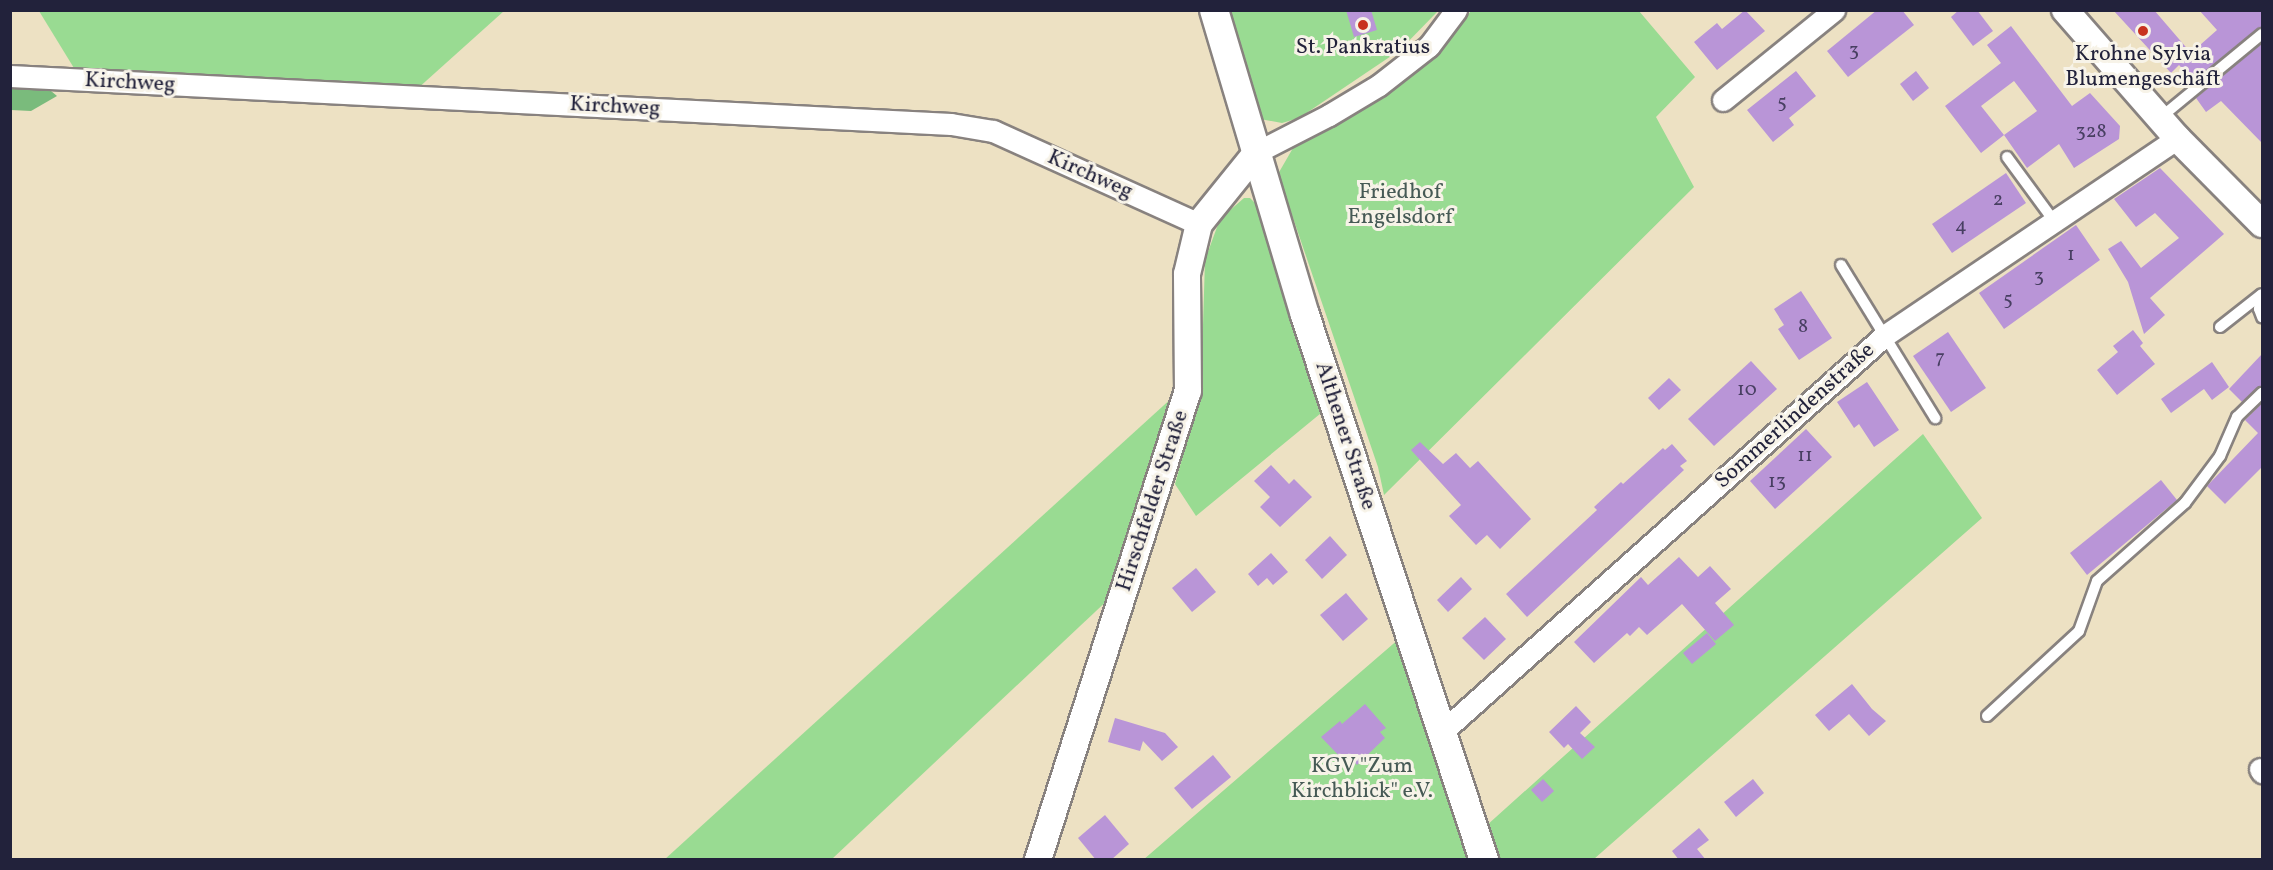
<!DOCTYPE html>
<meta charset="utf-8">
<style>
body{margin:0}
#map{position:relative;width:2273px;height:870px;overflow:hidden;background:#ede1c3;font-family:Vollkorn,serif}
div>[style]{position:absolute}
.green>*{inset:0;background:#99db92}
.forest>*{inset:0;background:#7abb7c}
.building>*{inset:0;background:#b995d7}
.roads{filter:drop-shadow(2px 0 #88827f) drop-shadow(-2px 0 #88827f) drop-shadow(0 2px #88827f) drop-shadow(0 -2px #88827f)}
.service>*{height:10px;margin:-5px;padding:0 5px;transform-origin:5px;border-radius:5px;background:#fff}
.minor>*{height:21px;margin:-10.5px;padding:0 10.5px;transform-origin:10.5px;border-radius:10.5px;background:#fff}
.tertiary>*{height:26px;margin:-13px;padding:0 13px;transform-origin:13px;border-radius:13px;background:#fff}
.secondary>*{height:28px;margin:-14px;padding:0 14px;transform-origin:14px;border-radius:14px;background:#fff}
.dots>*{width:16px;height:16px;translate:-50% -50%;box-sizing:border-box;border:3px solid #f7f3e8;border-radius:50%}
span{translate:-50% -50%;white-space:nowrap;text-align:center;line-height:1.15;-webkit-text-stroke:6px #f7f3e8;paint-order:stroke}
.number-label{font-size:20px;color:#483f62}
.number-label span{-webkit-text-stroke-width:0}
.poi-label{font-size:22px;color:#22223b}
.street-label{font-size:22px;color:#22223b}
.park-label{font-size:22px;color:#465a55}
.frame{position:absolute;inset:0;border:12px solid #22223b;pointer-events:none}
</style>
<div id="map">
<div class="green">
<div style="clip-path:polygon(39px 11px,504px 11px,416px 90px,77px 73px)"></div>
<div style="clip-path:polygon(1226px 11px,1438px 11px,1400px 50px,1299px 118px,1282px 123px,1260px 119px)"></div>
<div style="clip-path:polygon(1471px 11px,1639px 11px,1695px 77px,1656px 117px,1694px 187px,1384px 495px,1378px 467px,1278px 174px,1293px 148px,1414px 72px,1437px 52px)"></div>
<div style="clip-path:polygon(1244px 198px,1250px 198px,1258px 206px,1326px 409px,1196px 516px,1175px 484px,1201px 390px,1205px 260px,1220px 219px)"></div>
<div style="clip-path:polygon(1174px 396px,1112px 596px,832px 859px,664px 860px)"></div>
<div style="clip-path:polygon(1923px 434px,1982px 518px,1594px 859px,1143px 860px,1400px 638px,1486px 826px)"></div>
</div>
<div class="forest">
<div style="clip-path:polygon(10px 83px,44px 85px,57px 96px,31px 111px,11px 110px)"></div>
</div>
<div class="building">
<div style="clip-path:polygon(1346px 10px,1371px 10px,1377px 30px,1354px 37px)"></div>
<div style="clip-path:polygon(1745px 10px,1765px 31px,1717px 70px,1694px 42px,1717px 23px,1722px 29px)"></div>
<div style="clip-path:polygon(1877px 10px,1902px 10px,1914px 25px,1848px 77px,1827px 51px)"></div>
<div style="clip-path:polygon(1959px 10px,1977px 10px,1993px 31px,1973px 46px,1951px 17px)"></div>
<div style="clip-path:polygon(2113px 10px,2154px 10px,2191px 53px,2217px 30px,2199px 10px,2262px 10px,2262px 27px,2194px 81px,2179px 65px,2171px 73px)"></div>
<div style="clip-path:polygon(evenodd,2011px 26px,2072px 106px,2090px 93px,2120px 126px,2119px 139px,2074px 168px,2059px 144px,2027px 168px,2004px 135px,1981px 153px,1945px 106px,2001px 63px,1987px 45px,2011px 26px,2014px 81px,2037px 111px,2004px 135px,1981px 106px,2014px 81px)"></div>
<div style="clip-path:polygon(2262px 43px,2262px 143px,2221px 101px,2206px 112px,2196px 98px)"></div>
<div style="clip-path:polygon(1796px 71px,1816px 96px,1789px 118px,1794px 125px,1773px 142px,1747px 110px)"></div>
<div style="clip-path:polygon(1916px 71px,1929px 88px,1913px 101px,1900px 84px)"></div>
<div style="clip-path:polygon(2160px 168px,2224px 234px,2150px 298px,2165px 315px,2144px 334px,2128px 282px,2108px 249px,2121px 241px,2141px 268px,2179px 238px,2155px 213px,2136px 227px,2114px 199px)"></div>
<div style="clip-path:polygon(2006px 173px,2026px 203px,1952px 253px,1932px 224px)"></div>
<div style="clip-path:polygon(2076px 225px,2100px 260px,2004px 329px,1979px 293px)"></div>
<div style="clip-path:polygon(1801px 291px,1832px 338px,1799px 360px,1778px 329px,1784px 325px,1774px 309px)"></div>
<div style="clip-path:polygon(2133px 330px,2143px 343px,2140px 346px,2155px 364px,2117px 395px,2097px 370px,2118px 352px,2113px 346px)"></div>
<div style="clip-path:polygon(1948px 332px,1986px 388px,1951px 412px,1913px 356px)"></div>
<div style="clip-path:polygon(2262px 354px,2262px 386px,2242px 402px,2229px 389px)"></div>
<div style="clip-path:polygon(1751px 361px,1777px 389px,1714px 446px,1688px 419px)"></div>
<div style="clip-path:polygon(2212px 362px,2229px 387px,2212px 400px,2204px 389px,2171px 413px,2161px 399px)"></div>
<div style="clip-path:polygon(1669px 378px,1681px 390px,1659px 410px,1648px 398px)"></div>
<div style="clip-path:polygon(1867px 382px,1899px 430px,1874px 447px,1859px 424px,1854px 428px,1837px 402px)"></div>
<div style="clip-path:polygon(2262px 403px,2262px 467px,2225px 504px,2207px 486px,2258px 433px,2245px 420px)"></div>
<div style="clip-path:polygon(1806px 429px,1832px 457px,1775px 509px,1750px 481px)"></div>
<div style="clip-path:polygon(1420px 442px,1443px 464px,1456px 453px,1470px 468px,1478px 461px,1531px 519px,1500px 549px,1487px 535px,1476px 545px,1449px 516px,1461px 505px,1411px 450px)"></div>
<div style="clip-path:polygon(1672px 444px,1687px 461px,1680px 466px,1684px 470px,1527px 617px,1506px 594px,1597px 510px,1594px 507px,1621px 482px,1623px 484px,1663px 448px,1665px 450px)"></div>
<div style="clip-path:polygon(1271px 465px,1289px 484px,1294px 479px,1312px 497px,1280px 527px,1260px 507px,1270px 497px,1254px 481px)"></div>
<div style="clip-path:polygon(2161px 480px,2177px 500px,2087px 575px,2070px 553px)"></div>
<div style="clip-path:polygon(1330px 536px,1347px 555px,1322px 579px,1305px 560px)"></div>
<div style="clip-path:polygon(1271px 553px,1288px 572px,1273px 585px,1267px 578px,1258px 586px,1248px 574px)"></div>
<div style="clip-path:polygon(1679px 557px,1698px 577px,1710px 566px,1731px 589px,1715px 603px,1734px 625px,1715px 641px,1682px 604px,1647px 635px,1639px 627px,1630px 636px,1627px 633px,1594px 663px,1574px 642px,1641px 577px,1648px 585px)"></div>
<div style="clip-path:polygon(1196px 568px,1216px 592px,1192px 612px,1172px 588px)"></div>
<div style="clip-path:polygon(1461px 577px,1472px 589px,1448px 612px,1437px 600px)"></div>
<div style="clip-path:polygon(1346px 593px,1368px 619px,1343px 641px,1320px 615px)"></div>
<div style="clip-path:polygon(1485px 617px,1506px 639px,1484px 660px,1462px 638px)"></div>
<div style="clip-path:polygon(1707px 633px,1716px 644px,1692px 664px,1683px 653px)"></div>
<div style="clip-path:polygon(1852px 684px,1872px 709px,1886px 721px,1869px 736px,1849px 714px,1829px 731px,1815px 715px)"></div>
<div style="clip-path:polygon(1365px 704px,1386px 728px,1380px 732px,1385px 738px,1357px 765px,1349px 756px,1344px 761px,1321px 737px,1340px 721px,1342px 724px)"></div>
<div style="clip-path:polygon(1576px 706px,1591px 722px,1580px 733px,1595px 747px,1582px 759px,1568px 744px,1564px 748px,1549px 732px)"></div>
<div style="clip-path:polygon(1115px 718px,1165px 733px,1178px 747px,1162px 761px,1143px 741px,1140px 751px,1108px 742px)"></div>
<div style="clip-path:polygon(1213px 755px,1231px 777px,1192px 809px,1174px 788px)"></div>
<div style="clip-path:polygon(1543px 779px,1554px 791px,1542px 802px,1531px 790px)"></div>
<div style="clip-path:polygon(1753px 779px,1764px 793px,1736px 817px,1724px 802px)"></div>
<div style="clip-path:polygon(1105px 815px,1129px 844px,1111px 860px,1096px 860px,1078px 838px)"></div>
<div style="clip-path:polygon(1699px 828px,1709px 840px,1697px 849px,1706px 860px,1679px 860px,1672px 851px)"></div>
</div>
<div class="roads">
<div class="service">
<div style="left:2160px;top:118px;width:132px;rotate:-39.5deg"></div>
<div style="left:2007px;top:157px;width:79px;rotate:53.7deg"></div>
<div style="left:1841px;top:265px;width:180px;rotate:58.4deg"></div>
<div style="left:2261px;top:295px;width:14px;rotate:98deg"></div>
<div style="left:2259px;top:309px;width:9px;rotate:69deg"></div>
<div style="left:2220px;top:327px;width:53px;rotate:-38.2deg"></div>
<div style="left:1987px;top:716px;width:125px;rotate:-42.7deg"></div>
<div style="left:2079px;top:631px;width:53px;rotate:-70.2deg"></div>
<div style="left:2097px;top:581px;width:118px;rotate:-41.6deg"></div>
<div style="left:2185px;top:503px;width:59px;rotate:-53.3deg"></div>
<div style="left:2220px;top:456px;width:43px;rotate:-66.4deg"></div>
<div style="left:2237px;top:417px;width:35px;rotate:-44deg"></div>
</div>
<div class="minor">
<div style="left:10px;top:76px;width:942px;rotate:2.92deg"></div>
<div style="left:951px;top:124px;width:43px;rotate:9.5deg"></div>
<div style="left:993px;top:131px;width:226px;rotate:24.3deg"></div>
<div style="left:1723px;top:100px;width:143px;rotate:-39deg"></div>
<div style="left:1257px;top:152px;width:81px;rotate:-27.2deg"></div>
<div style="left:1329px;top:115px;width:58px;rotate:-31deg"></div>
<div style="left:1379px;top:85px;width:63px;rotate:-38deg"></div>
<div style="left:1429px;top:46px;width:45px;rotate:-53.1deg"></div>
<div style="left:1443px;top:731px;width:592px;rotate:-41.85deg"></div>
<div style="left:1884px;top:336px;width:354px;rotate:-34deg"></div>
<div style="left:2260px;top:769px;width:4px;rotate:56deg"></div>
</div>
<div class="tertiary">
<div style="left:2065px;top:10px;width:170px;rotate:48.8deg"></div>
<div style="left:2177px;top:138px;width:121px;rotate:45.3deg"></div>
<div style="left:1038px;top:860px;width:492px;rotate:-72.3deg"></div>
<div style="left:1188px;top:391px;width:117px;rotate:-90.5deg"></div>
<div style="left:1187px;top:274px;width:51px;rotate:-76.5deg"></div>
<div style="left:1199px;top:224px;width:92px;rotate:-51.1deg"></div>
</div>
<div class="secondary">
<div style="left:1214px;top:10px;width:318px;rotate:73.4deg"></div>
<div style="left:1305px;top:315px;width:574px;rotate:71.82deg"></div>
</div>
</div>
<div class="dots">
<div style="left:1363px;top:25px;background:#c8321e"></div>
<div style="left:2143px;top:31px;background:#c8321e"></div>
</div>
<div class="number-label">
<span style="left:1854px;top:51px">3</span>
<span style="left:1782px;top:103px">5</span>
<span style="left:2091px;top:132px">328</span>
<span style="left:1998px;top:200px">2</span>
<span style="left:1961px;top:226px">4</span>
<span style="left:2071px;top:255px">1</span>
<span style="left:2039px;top:277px">3</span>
<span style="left:2008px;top:300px">5</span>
<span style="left:1803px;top:327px">8</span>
<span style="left:1940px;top:358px">7</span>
<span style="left:1747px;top:390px">10</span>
<span style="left:1805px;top:456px">11</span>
<span style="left:1777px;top:482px">13</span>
</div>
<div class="poi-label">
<span style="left:1363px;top:48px">St. Pankratius</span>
<span style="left:2143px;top:67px">Krohne Sylvia<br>Blumengeschäft</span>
</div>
<div class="street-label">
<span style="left:130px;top:83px;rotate:3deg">Kirchweg</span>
<span style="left:615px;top:107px;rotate:3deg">Kirchweg</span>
<span style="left:1090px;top:175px;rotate:24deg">Kirchweg</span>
<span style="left:1795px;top:416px;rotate:-42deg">Sommerlindenstraße</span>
<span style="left:1345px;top:436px;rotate:72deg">Althener Straße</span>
<span style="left:1153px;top:501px;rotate:-72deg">Hirschfelder Straße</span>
</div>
<div class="park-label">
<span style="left:1400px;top:205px">Friedhof<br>Engelsdorf</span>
<span style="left:1362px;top:779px">KGV "Zum<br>Kirchblick" e.V.</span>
</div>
<div class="frame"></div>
</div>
